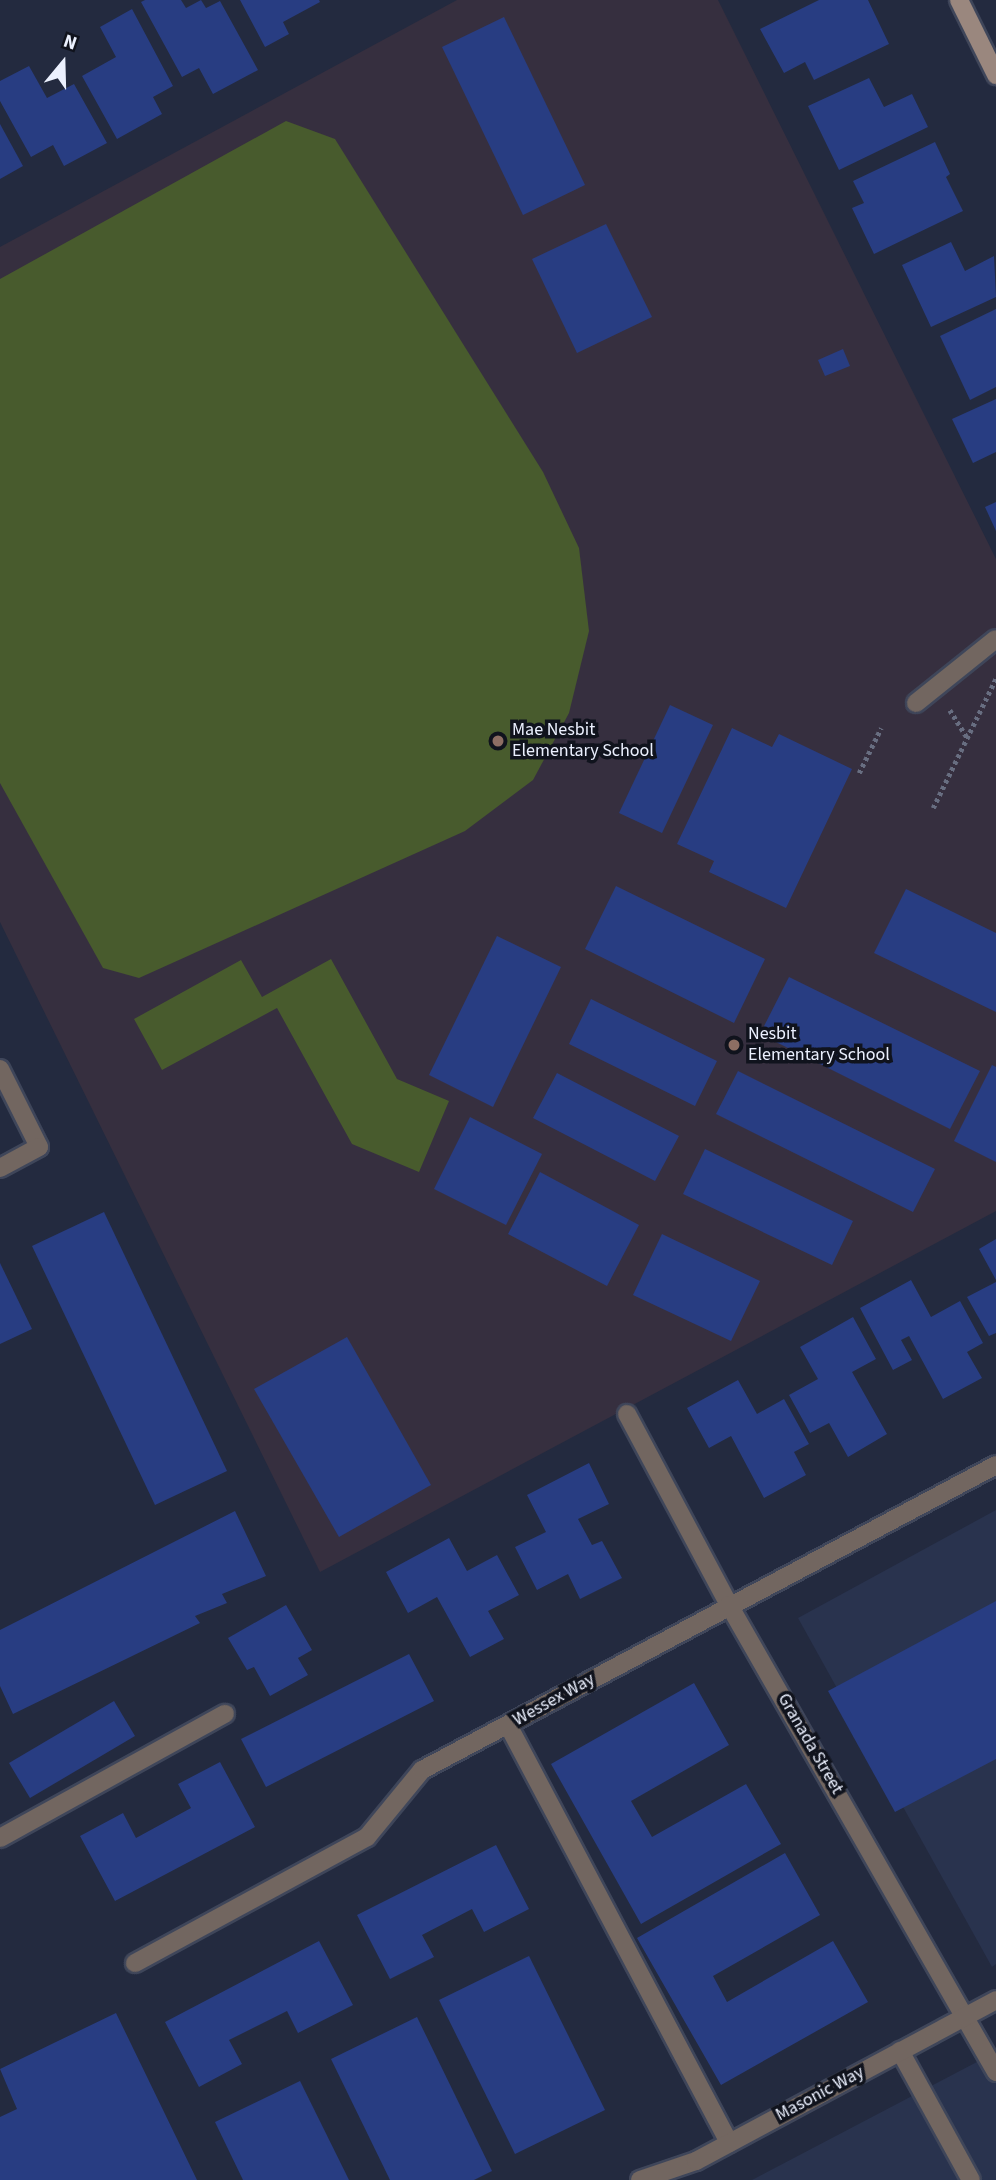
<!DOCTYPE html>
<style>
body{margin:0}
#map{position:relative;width:996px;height:2180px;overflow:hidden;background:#232a3f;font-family:"Source Sans 3",sans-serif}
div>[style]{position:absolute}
.built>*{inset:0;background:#29334e}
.education>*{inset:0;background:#362f3f}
.green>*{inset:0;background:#485b2d}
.building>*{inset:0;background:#283d82}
.path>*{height:4.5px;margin-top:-2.25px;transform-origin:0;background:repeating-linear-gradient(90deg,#686e81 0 3.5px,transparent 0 7px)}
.roads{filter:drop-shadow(2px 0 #3f465a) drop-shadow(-2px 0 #3f465a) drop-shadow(0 2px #3f465a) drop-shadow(0 -2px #3f465a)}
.lane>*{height:18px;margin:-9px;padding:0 9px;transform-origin:9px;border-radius:9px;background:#726660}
.street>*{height:18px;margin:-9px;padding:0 9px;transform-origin:9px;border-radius:9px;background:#726660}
.secondary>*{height:18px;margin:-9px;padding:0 9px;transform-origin:9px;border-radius:9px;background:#9a877e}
.dots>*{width:19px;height:19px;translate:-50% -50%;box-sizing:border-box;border:4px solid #10131d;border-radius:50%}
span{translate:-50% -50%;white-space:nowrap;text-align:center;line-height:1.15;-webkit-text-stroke:7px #10131d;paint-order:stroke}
.poi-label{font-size:18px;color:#ebf0fe}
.left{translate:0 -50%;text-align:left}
.street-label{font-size:18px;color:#ebf0fe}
.north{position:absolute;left:28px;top:28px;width:70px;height:70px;-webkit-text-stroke:5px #10131d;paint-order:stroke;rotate:19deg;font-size:19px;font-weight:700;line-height:28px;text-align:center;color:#ebf0fe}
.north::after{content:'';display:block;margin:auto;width:24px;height:32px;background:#ebf0fe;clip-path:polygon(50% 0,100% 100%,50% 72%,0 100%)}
</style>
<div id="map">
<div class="built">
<div style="clip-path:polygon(996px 1510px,996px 1964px,992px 1967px,798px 1618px)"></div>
<div style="clip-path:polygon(996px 2051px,996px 2180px,752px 2180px,975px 2063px)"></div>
</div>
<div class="education">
<div style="clip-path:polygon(457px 0,718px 0,996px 559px,996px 1211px,320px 1572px,0 922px,0 247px)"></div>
</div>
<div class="green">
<div style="clip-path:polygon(286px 121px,335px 139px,543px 472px,579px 548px,589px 631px,569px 713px,533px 780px,465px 831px,139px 978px,103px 968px,0 783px,0 279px)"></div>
<div style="clip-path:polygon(331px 959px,397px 1079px,449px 1101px,419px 1172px,352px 1144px,277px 1008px,162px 1070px,134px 1019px,241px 960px,262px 997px)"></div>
</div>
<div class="building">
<div style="clip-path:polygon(145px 0,181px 0,186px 8px,201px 0,206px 8px,220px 1px,258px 70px,213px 94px,199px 68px,182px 77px,141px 2px)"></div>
<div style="clip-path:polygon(240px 0,319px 0,320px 2px,283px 22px,289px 34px,265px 47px)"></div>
<div style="clip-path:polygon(819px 0,868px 0,889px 44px,814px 80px,805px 62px,784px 73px,760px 29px)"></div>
<div style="clip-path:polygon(132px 9px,173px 86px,153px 97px,162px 114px,117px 139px,82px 76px,116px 57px,100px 27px)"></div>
<div style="clip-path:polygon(504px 17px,585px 185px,523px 215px,442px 47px)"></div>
<div style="clip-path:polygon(29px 66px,47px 98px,74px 84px,107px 143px,64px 166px,53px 145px,31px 157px,0 101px,0 81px)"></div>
<div style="clip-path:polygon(869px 78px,884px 107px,912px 94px,928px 127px,839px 170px,808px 106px)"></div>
<div style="clip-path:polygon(0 124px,23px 166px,0 179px)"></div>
<div style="clip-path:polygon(935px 142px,950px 174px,946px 177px,963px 211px,874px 254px,852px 208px,864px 203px,853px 181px)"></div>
<div style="clip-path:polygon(606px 224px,652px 317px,577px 353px,532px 259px)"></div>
<div style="clip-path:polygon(951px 242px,965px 271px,994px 256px,996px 297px,931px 327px,902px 265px)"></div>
<div style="clip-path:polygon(996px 309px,996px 387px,970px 400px,940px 336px)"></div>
<div style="clip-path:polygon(843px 349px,850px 366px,825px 376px,818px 360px)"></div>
<div style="clip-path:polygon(996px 399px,996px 452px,973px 463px,952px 419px)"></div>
<div style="clip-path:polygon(996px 502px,996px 531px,985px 507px)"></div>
<div style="clip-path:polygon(670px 705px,713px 725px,662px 833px,619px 813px)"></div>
<div style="clip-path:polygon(732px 728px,772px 747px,779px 734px,852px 769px,786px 908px,709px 872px,714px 861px,677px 844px)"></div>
<div style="clip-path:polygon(616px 886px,765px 959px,734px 1023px,585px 949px)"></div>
<div style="clip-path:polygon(906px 889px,996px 933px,996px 1012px,874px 953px)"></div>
<div style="clip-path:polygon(497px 936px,561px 967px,493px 1107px,429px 1075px)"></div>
<div style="clip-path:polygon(789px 977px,980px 1071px,950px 1129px,760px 1034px)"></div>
<div style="clip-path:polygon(591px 999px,717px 1061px,695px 1106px,569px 1044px)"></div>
<div style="clip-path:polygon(992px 1065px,996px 1067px,996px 1162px,954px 1141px)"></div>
<div style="clip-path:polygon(738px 1071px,935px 1169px,913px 1212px,716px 1114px)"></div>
<div style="clip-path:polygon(557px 1073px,679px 1136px,655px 1181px,533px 1118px)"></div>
<div style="clip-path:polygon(470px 1117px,542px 1154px,506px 1225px,434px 1189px)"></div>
<div style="clip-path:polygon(705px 1149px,853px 1221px,832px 1265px,683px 1194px)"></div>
<div style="clip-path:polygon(540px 1172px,639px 1225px,607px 1286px,508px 1234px)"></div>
<div style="clip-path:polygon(104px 1212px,227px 1471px,155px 1505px,32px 1246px)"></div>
<div style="clip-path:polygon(662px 1234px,760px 1281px,731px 1341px,633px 1295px)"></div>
<div style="clip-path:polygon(996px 1239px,996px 1280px,979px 1249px)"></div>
<div style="clip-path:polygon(0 1263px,32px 1329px,0 1344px)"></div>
<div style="clip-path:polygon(911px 1280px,931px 1317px,960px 1301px,983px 1343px,967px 1352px,982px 1378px,943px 1399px,909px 1336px,901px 1340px,912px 1360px,893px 1370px,860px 1308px)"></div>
<div style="clip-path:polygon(996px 1282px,996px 1333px,989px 1336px,967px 1297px)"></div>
<div style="clip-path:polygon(853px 1317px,876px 1359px,852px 1372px,887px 1434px,848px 1457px,829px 1423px,810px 1433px,789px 1395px,818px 1379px,800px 1347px)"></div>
<div style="clip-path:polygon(347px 1337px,431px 1485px,339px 1537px,254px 1389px)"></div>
<div style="clip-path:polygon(738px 1380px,757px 1414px,784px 1399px,809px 1444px,794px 1452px,806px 1475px,764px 1498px,731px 1436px,709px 1448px,687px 1408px)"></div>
<div style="clip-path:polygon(589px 1463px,609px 1504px,578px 1519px,592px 1545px,602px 1541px,622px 1578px,580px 1599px,568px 1574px,537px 1590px,515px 1547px,546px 1532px,527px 1495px)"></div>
<div style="clip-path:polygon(235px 1511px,266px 1576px,222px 1594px,227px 1603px,195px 1616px,200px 1623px,13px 1714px,0 1686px,0 1630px)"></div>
<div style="clip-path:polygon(449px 1538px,467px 1571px,497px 1555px,519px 1595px,488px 1611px,504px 1639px,470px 1657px,437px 1597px,408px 1613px,386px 1572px)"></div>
<div style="clip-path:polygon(996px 1601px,996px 1759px,895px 1812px,828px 1691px)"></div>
<div style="clip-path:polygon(286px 1605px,312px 1650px,298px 1658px,308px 1675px,270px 1696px,254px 1667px,247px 1670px,228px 1638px)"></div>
<div style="clip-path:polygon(409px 1654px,434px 1701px,266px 1787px,241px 1739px)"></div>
<div style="clip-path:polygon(694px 1683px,729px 1745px,631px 1801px,652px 1837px,746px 1784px,781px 1844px,641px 1924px,551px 1764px)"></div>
<div style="clip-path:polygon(114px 1701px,135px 1736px,30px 1798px,9px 1763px)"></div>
<div style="clip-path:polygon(220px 1762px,255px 1827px,115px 1901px,80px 1836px,123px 1813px,136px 1838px,191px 1808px,178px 1784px)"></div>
<div style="clip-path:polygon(496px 1845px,529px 1909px,484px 1932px,472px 1909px,422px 1935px,434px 1957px,390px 1979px,357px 1915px)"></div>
<div style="clip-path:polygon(785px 1853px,820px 1915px,713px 1976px,727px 2002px,833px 1941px,868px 2002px,721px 2085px,637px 1938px)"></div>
<div style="clip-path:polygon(319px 1941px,353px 2005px,298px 2033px,287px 2011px,229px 2040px,242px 2064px,199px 2087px,165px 2022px)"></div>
<div style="clip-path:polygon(529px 1956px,605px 2110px,515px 2154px,439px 2000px)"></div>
<div style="clip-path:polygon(116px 2013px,197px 2180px,0 2180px,0 2117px,17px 2109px,0 2069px)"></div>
<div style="clip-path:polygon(417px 2017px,492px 2171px,474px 2180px,390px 2180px,331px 2059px)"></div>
<div style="clip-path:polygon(300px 2081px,349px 2180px,243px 2180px,215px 2122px)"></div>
</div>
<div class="path">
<div style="left:950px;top:710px;width:32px;rotate:58deg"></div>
<div style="left:859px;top:773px;width:50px;rotate:-63.9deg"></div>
<div style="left:933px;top:808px;width:144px;rotate:-64.1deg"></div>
</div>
<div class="roads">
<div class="lane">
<div style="left:0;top:1069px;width:87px;rotate:63.4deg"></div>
<div style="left:39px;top:1147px;width:44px;rotate:151.7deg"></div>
<div style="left:508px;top:1725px;width:473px;rotate:62.1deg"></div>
<div style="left:0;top:1838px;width:257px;rotate:-28.9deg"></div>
<div style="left:900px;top:2051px;width:147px;rotate:61.2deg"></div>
</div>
<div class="street">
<div style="left:916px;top:703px;width:102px;rotate:-38.7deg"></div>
<div style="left:627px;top:1414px;width:217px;rotate:61.9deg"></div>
<div style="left:729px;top:1605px;width:538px;rotate:60.24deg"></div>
<div style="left:135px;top:1963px;width:264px;rotate:-28.5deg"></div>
<div style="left:367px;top:1837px;width:87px;rotate:-50.6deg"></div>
<div style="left:422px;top:1770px;width:650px;rotate:-27.98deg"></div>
<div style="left:640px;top:2180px;width:59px;rotate:-18.7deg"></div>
<div style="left:696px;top:2161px;width:340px;rotate:-28.2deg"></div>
</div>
<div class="secondary">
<div style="left:959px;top:0;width:84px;rotate:63.7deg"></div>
</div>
</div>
<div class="dots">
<div style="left:498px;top:741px;background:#8d6e63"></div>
<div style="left:734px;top:1045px;background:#8d6e63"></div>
</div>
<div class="poi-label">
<span class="left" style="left:512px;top:741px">Mae Nesbit<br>Elementary School</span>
<span class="left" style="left:748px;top:1045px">Nesbit<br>Elementary School</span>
</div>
<div class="street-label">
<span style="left:554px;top:1700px;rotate:-29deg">Wessex Way</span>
<span style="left:810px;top:1744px;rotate:60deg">Granada Street</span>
<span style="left:820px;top:2094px;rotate:-28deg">Masonic Way</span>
</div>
<div class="north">N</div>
</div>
